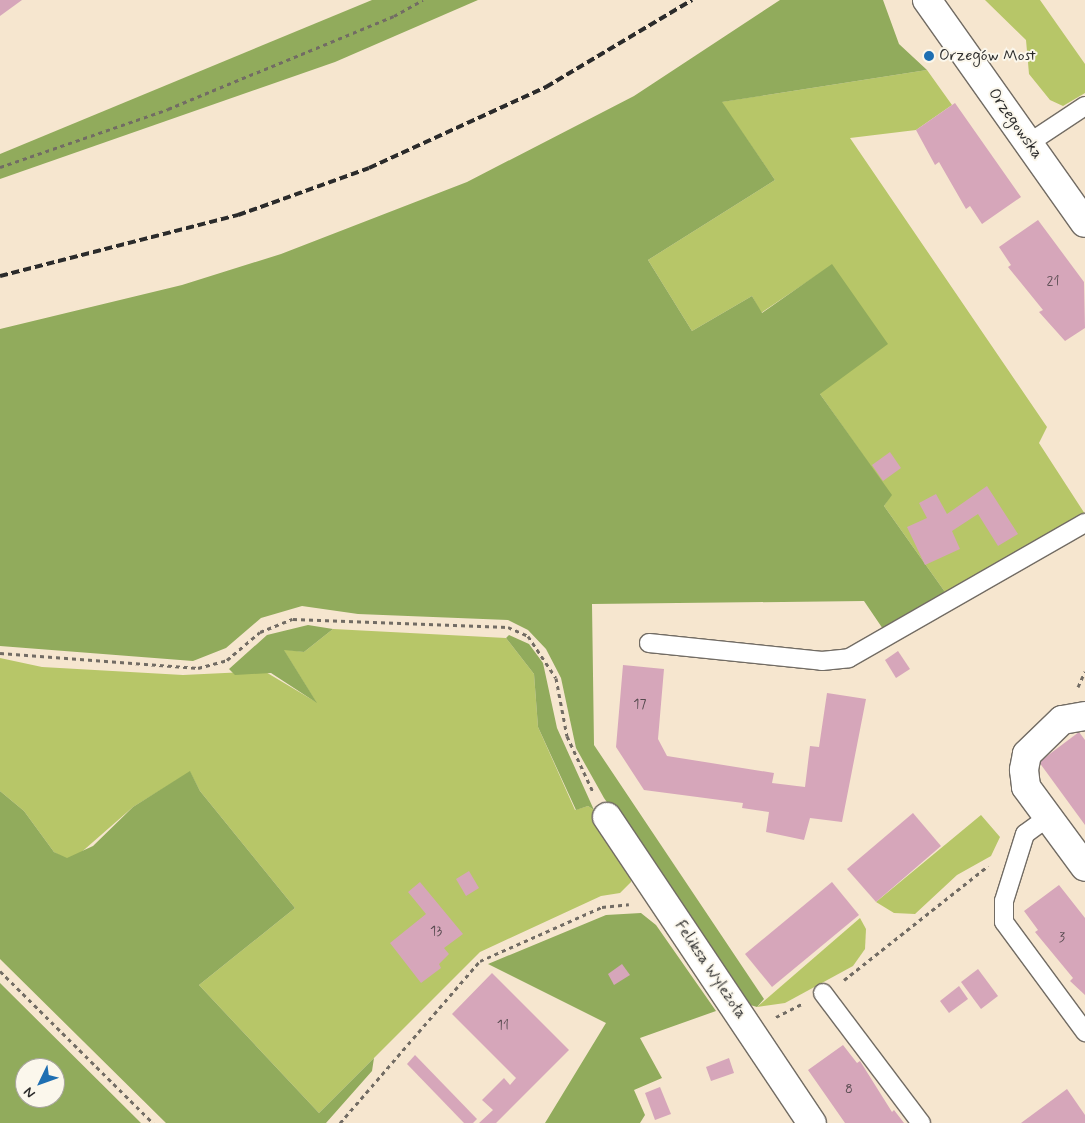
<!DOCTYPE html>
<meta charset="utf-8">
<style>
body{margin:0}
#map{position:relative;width:1085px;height:1123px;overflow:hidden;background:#f6e6cf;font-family:Mynerve,sans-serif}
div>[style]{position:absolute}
.green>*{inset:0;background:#b7c668}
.forest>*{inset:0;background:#91ab5c}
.building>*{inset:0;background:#d6a6ba}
.path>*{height:3px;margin-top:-1.5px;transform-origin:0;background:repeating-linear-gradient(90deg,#726c64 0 4px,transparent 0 8px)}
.roads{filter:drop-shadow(1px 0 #726c64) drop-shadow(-1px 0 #726c64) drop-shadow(0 1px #726c64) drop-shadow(0 -1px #726c64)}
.service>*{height:18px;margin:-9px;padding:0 9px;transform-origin:9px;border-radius:9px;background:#fff}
.minor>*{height:28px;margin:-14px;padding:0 14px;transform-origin:14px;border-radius:14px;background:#fff}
.tertiary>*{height:28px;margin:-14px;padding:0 14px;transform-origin:14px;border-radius:14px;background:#fff}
.rail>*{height:4px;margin-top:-2px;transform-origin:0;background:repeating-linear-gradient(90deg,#2b2b2b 0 8px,transparent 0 12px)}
.dots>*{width:14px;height:14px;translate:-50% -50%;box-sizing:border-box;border:2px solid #fbf7ec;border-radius:50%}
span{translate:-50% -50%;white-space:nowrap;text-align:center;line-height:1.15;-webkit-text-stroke:4px #fbf7ec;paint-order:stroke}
.number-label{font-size:14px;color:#564a4f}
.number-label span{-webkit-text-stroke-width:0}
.poi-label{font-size:16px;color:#2b2b2b}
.left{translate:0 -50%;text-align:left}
.street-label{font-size:16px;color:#2b2b2b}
.north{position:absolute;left:15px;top:1058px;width:50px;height:50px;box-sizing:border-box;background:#fbf7ec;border:1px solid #a8a59f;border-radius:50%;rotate:228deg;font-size:14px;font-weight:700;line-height:20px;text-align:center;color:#2b2b2b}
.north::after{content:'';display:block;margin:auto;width:18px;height:22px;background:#1f6fb2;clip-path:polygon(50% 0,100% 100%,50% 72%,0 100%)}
</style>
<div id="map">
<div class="green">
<div style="clip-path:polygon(985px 0,1040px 0,1085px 64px,1085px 93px,1063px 106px,1050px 100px,1029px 74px,1026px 40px)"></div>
<div style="clip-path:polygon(927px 70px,952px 105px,916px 130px,850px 138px,1047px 427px,1039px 443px,1085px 514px,945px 592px,884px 506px,891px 495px,820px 394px,832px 265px,761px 313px,752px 296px,692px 331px,648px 260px,775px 180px,721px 102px)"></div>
<div style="clip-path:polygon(333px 629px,506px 638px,534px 674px,538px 727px,575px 810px,588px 806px,594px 810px,631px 873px,631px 882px,620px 893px,601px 896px,480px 952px,319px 1113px,199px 985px,295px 908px,200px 791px,190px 772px,133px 807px,77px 856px,66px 859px,54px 852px,24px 811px,0 791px,0 658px,42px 667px,183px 675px,264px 671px,316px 702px,283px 649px,304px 652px)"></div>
<div style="clip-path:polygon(981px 815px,1000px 837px,991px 856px,957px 875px,915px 914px,894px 913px,876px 902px)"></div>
<div style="clip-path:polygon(860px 918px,866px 929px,865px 949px,853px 966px,785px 1003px,757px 1007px)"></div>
</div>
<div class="forest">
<div style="clip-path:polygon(372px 0,478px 0,335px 62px,0 179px,0 154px)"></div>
<div style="clip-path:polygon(780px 0,883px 0,899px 44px,927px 70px,722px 102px,775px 180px,648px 260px,692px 331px,752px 296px,762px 313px,832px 264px,888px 344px,820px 394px,892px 495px,884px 506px,945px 592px,883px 629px,864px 601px,592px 604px,594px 745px,764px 999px,757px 1007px,747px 1004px,604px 798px,576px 748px,561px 678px,546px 649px,528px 630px,508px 620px,358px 614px,302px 606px,261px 618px,226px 648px,193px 661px,0 646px,0 329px,182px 285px,281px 254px,467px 182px,634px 96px)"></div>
<div style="clip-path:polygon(308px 625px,333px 629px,304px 652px,284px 650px,317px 703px,271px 673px,235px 675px,229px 669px,267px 635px)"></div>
<div style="clip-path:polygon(509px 635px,529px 644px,543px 663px,557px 728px,594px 810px,588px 806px,576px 810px,538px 727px,534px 674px,506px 638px)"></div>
<div style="clip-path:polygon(190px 771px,200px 791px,295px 908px,199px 985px,319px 1113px,374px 1058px,372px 1071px,326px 1123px,166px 1123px,0 959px,0 791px,24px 811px,54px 852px,67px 858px,93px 846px,133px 807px)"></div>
<div style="clip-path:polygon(641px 913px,656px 925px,716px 1011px,640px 1038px,662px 1078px,634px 1090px,645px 1115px,640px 1123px,545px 1123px,606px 1023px,488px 964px,606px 915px)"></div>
<div style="clip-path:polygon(evenodd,0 983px,141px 1123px,0 1123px,0 983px,25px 1068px,55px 1068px,55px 1098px,25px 1098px,25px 1068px)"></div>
</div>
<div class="building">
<div style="clip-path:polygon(0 0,22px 0,0 16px)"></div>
<div style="clip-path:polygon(955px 103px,1021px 197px,982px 224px,970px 206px,966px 209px,939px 162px,935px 165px,916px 130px)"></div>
<div style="clip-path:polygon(1038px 220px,1084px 282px,1085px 328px,1065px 341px,1039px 312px,1043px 310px,1008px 267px,1011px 265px,999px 247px)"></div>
<div style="clip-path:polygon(890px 452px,901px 468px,883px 481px,872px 465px)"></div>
<div style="clip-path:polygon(987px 486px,1018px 534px,998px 546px,978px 514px,952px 531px,960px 549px,925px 565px,907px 527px,927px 518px,919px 503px,936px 494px,947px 514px)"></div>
<div style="clip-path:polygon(898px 651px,910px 669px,896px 678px,885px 660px)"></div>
<div style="clip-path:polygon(623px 665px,664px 669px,658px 739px,667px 756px,774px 773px,772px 783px,805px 787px,810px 746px,819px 747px,827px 693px,866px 699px,842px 822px,810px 818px,804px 840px,766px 832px,769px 812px,742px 808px,743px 803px,644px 790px,616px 747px)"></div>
<div style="clip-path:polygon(1079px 732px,1085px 740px,1085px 825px,1039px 762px)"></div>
<div style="clip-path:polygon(913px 813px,941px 846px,876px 902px,847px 869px)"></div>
<div style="clip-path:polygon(469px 871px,479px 888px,466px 896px,456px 879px)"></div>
<div style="clip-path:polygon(420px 882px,463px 934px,444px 948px,449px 954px,439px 964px,441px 968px,421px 983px,390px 943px,426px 914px,408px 892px)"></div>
<div style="clip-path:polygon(832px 882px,859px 915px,772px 987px,745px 954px)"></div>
<div style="clip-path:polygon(1059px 885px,1085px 918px,1085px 995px,1070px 981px,1073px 978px,1035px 932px,1038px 930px,1024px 911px)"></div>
<div style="clip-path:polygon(622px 964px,630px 975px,614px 985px,608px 974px)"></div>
<div style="clip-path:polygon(978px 969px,998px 996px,981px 1009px,961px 982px)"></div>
<div style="clip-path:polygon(492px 973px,569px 1050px,496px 1123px,479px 1123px,493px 1110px,482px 1100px,504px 1078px,510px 1085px,516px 1078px,452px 1014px)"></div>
<div style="clip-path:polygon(959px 986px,968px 999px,949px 1013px,940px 1001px)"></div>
<div style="clip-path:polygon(843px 1045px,857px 1063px,860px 1061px,892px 1112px,894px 1110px,904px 1123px,845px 1123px,808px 1070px)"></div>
<div style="clip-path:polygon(415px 1055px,477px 1119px,473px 1123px,464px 1123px,407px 1064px)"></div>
<div style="clip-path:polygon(729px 1058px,734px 1073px,711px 1081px,706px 1067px)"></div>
<div style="clip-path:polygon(660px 1087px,671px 1114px,655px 1120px,645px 1093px)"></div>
<div style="clip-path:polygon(1067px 1089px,1085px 1115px,1085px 1123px,1021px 1123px)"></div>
</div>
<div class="path">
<div style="left:0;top:167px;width:178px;rotate:-19deg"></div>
<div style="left:168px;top:109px;width:244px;rotate:-22.4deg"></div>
<div style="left:394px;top:16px;width:33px;rotate:-29deg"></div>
<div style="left:0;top:653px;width:199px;rotate:4.3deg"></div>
<div style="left:198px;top:668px;width:30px;rotate:-15deg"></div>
<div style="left:227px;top:660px;width:43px;rotate:-40.3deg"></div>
<div style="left:260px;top:632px;width:35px;rotate:-22deg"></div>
<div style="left:293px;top:619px;width:215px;rotate:2.1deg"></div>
<div style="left:508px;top:627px;width:22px;rotate:24deg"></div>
<div style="left:528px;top:636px;width:50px;rotate:56.3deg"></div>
<div style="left:556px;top:678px;width:59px;rotate:79.3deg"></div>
<div style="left:567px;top:736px;width:62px;rotate:65.1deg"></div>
<div style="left:1078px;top:687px;width:17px;rotate:-66deg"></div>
<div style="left:0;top:971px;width:216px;rotate:44.8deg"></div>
<div style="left:844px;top:980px;width:184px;rotate:-38.4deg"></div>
<div style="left:776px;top:1017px;width:29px;rotate:-27deg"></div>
<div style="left:340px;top:1123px;width:214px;rotate:-49.2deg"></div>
<div style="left:480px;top:961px;width:133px;rotate:-23.9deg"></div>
<div style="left:602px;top:907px;width:27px;rotate:-6deg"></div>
</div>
<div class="roads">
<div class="service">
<div style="left:1029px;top:143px;width:67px;rotate:-33.5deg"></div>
<div style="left:649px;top:643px;width:174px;rotate:5.9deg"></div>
<div style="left:822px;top:661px;width:27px;rotate:-6deg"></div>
<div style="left:849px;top:658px;width:272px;rotate:-29.8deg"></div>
<div style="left:1047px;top:818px;width:27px;rotate:144deg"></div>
<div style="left:1025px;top:834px;width:70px;rotate:107.4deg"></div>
<div style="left:1004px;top:901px;width:21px;rotate:90deg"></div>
<div style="left:1004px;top:922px;width:137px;rotate:53.6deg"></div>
<div style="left:823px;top:993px;width:163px;rotate:53deg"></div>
</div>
<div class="minor">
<div style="left:1085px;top:716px;width:23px;rotate:170deg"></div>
<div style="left:1062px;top:720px;width:49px;rotate:135.8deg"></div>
<div style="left:1027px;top:754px;width:16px;rotate:101deg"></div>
<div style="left:1024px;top:770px;width:17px;rotate:83deg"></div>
<div style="left:1026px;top:787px;width:99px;rotate:53.6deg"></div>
<div style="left:607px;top:817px;width:368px;rotate:56.2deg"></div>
</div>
<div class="tertiary">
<div style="left:927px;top:0;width:273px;rotate:54.7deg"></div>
</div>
</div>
<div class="rail">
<div style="left:0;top:276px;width:246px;rotate:-14.4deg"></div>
<div style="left:238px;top:215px;width:139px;rotate:-19.7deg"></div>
<div style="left:369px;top:168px;width:195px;rotate:-24.6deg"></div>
<div style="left:546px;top:87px;width:170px;rotate:-30.8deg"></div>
</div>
<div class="dots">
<div style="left:929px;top:56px;background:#1f6fb2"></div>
</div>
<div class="number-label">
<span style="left:1053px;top:281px">21</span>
<span style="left:640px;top:704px">17</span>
<span style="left:436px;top:931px">13</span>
<span style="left:1062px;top:937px">3</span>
<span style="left:503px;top:1025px">11</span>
<span style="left:849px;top:1089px">8</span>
</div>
<div class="poi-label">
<span class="left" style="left:939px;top:56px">Orzegów Most</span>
</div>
<div class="street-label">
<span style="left:1015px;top:124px;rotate:55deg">Orzegowska</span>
<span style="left:710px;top:970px;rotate:56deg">Feliksa Wyleżoła</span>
</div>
<div class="north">N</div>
</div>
